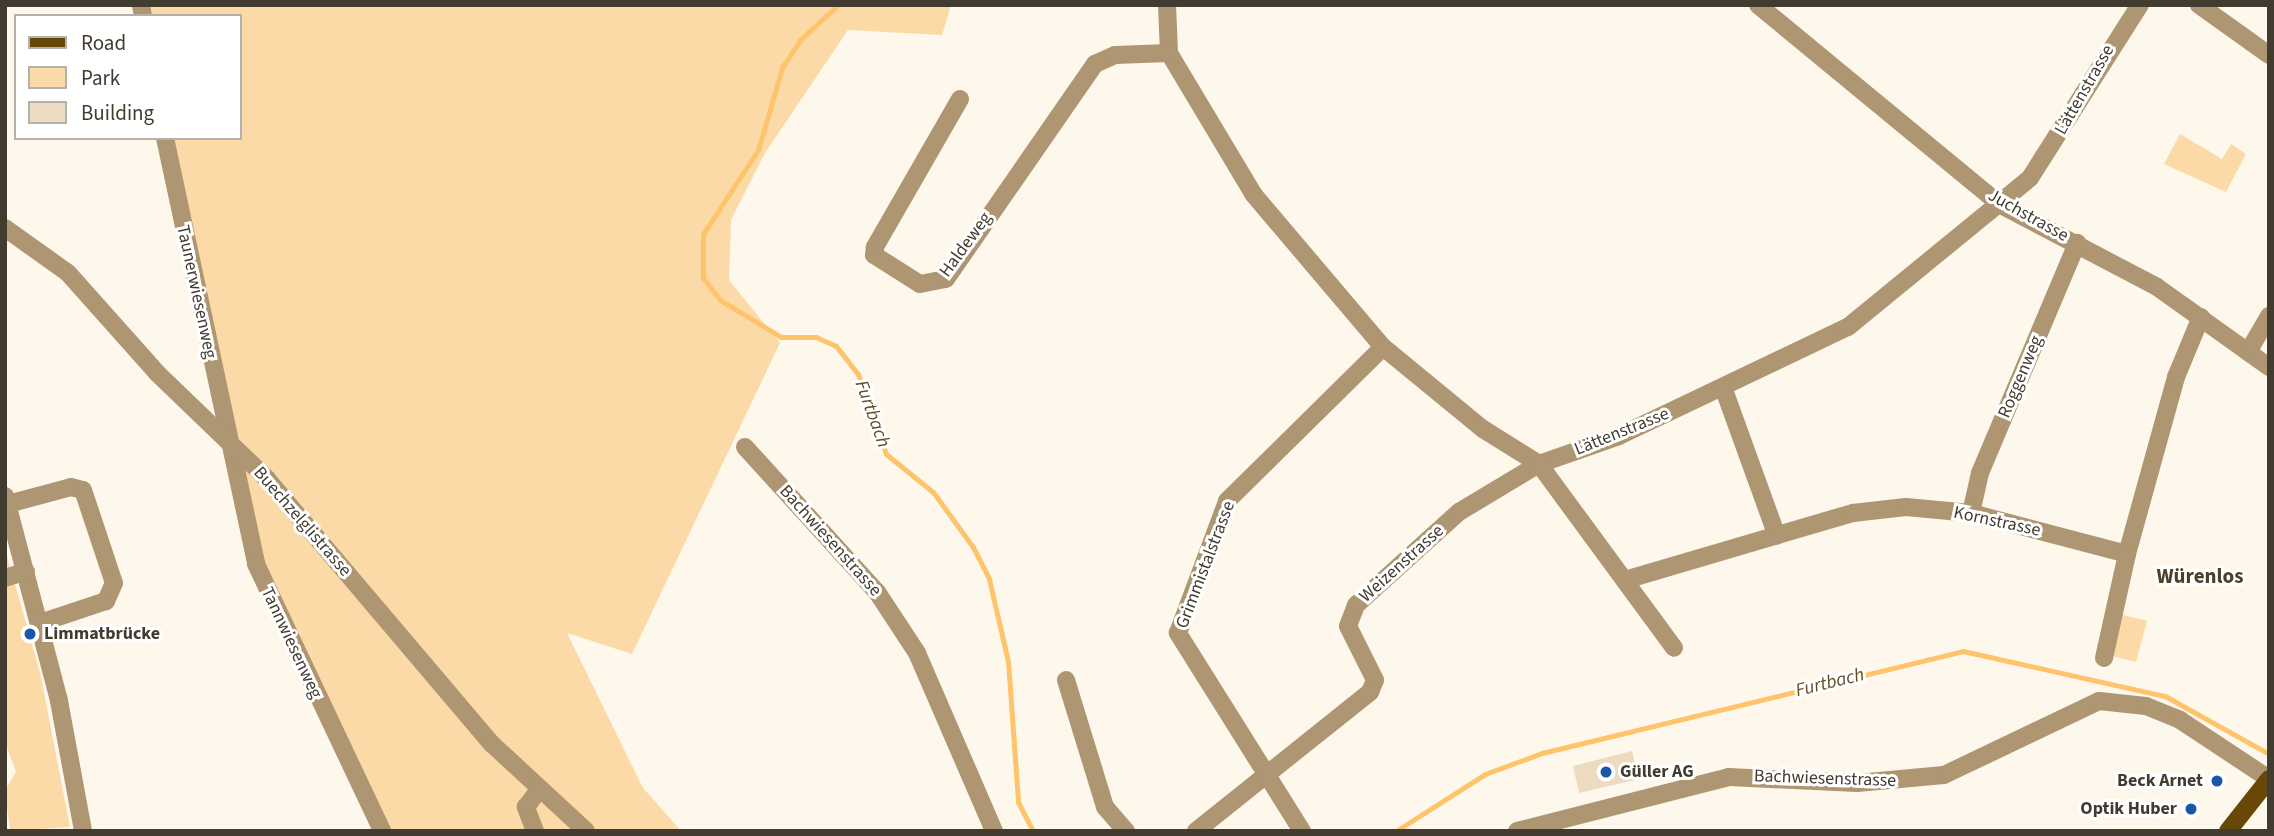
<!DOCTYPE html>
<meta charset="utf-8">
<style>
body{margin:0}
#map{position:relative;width:2274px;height:836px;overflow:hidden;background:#fef7ec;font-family:"Source Sans 3",sans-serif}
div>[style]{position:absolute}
.green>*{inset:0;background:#fcdaa8}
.stream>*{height:5px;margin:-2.5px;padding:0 2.5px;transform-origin:2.5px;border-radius:2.5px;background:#fdc46b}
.building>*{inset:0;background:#eddbc1}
.minor>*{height:18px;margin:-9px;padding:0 9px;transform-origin:9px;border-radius:9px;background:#ae9673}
.major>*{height:18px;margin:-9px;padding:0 9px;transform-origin:9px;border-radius:9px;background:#684808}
.dots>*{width:19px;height:19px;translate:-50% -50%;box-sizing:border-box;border:4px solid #fff;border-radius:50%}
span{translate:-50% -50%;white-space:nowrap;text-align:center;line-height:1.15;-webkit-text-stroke:6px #fff;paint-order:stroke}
.street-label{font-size:18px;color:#423b30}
.poi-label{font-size:18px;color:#423b30;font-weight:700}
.left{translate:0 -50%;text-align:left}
.right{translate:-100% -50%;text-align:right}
.water-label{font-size:19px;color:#634b26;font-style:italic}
.quarter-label{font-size:21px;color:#4d3f29;font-weight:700}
.frame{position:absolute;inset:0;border:7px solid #423b30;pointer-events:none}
.legend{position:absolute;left:14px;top:14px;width:228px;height:126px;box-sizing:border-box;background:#fff;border:2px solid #b3b1ac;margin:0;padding:9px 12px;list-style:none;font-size:21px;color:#423b30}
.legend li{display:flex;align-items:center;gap:14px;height:35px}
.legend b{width:35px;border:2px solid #b3b1ac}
</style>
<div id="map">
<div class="green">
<div style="clip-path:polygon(141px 5px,951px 5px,942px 35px,848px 30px,765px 153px,731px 220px,729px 280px,780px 343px,632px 654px,567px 633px,643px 788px,681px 831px,382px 831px,272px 608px,165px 138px,240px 138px,240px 16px,143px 16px)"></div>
<div style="clip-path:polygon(2180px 134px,2222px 159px,2231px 144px,2246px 154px,2226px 192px,2164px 164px)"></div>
<div style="clip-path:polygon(5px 549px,40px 672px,70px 827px,10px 831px,5px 790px,16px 772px,5px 742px)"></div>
<div style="clip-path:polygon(2119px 614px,2147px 621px,2136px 662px,2108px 655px)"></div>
</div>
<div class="stream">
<div style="left:838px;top:5px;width:52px;rotate:137.4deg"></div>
<div style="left:800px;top:40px;width:33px;rotate:123deg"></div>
<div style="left:782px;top:68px;width:85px;rotate:106.3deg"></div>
<div style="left:758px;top:150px;width:100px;rotate:123.2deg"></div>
<div style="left:703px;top:234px;width:44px;rotate:90deg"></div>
<div style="left:703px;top:278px;width:28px;rotate:52deg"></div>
<div style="left:720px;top:300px;width:71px;rotate:31.2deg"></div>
<div style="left:781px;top:337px;width:35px"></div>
<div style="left:816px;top:337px;width:22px;rotate:24deg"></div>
<div style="left:836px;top:346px;width:36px;rotate:52deg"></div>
<div style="left:858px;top:374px;width:85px;rotate:70.7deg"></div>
<div style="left:886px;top:454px;width:60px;rotate:39deg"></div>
<div style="left:933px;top:492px;width:68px;rotate:54deg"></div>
<div style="left:973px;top:547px;width:36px;rotate:63deg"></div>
<div style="left:989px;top:579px;width:84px;rotate:77deg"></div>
<div style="left:1008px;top:661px;width:141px;rotate:85.9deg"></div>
<div style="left:1018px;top:802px;width:33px;rotate:63deg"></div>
<div style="left:1396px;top:831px;width:106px;rotate:-32.6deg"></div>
<div style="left:1485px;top:774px;width:61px;rotate:-20.2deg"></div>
<div style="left:1542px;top:753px;width:433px;rotate:-13.6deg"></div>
<div style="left:1963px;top:651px;width:207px;rotate:12.6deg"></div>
<div style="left:2165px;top:696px;width:119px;rotate:29.1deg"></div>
</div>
<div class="building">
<div style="clip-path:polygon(1632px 751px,1639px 779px,1579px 793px,1573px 766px)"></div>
</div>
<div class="minor">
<div style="left:141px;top:5px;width:11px;rotate:80deg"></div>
<div style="left:1167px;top:5px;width:48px;rotate:87.6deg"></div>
<div style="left:1169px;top:53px;width:165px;rotate:59.1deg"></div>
<div style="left:1254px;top:195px;width:199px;rotate:49.7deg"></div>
<div style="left:1383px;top:347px;width:129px;rotate:39.4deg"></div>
<div style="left:1483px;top:429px;width:66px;rotate:32deg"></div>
<div style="left:1539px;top:464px;width:85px;rotate:-19.3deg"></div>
<div style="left:1619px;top:436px;width:254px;rotate:-25.5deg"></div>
<div style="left:1848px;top:327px;width:235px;rotate:-39.3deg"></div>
<div style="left:2030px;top:178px;width:205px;rotate:-57.6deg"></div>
<div style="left:1758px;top:5px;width:315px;rotate:39.5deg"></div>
<div style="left:2001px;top:205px;width:176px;rotate:27.7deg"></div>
<div style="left:2157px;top:287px;width:138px;rotate:35.5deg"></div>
<div style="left:2199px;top:5px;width:86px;rotate:35.5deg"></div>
<div style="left:960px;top:99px;width:171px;rotate:119.9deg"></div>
<div style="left:875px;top:247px;width:8px;rotate:97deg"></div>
<div style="left:874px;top:255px;width:54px;rotate:32.2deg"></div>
<div style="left:920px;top:284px;width:26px;rotate:-11deg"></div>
<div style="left:946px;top:279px;width:262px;rotate:-55.3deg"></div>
<div style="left:1095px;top:64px;width:22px;rotate:-24deg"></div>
<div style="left:1115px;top:55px;width:54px;rotate:-2.1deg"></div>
<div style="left:165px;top:138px;width:436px;rotate:77.9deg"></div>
<div style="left:256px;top:564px;width:295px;rotate:64.7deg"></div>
<div style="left:5px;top:228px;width:77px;rotate:35.5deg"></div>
<div style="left:68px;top:273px;width:134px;rotate:48.3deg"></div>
<div style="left:157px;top:373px;width:153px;rotate:43.9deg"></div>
<div style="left:267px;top:479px;width:348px;rotate:49.7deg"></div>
<div style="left:492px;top:744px;width:128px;rotate:42.8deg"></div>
<div style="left:2248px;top:352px;width:42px;rotate:-59.7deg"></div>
<div style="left:1723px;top:387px;width:158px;rotate:70.1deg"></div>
<div style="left:745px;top:447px;width:196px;rotate:47.7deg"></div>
<div style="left:877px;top:592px;width:73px;rotate:56.7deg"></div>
<div style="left:917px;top:653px;width:194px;rotate:66.6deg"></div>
<div style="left:5px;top:496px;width:212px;rotate:75.2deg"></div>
<div style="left:59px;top:701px;width:132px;rotate:79.5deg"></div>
<div style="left:8px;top:504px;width:65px;rotate:-15.1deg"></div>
<div style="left:71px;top:487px;width:12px;rotate:14deg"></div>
<div style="left:83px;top:490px;width:98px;rotate:71.6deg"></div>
<div style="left:114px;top:583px;width:20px;rotate:114deg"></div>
<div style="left:106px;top:601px;width:70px;rotate:161.6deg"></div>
<div style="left:1971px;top:513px;width:41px;rotate:-77.3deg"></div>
<div style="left:1980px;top:473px;width:250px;rotate:-67.1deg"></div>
<div style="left:5px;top:578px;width:22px;rotate:-18deg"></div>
<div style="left:1625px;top:580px;width:238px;rotate:-16.4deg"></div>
<div style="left:1853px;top:513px;width:53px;rotate:-6.5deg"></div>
<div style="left:1906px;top:507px;width:65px;rotate:5.3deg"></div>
<div style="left:1971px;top:513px;width:161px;rotate:14.7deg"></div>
<div style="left:2127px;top:554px;width:184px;rotate:-74.5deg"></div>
<div style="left:2176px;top:377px;width:65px;rotate:-67.4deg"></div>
<div style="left:2104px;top:658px;width:107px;rotate:-77.5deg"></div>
<div style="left:1066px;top:680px;width:133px;rotate:72.9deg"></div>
<div style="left:1105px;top:807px;width:32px;rotate:49deg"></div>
<div style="left:535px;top:831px;width:26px;rotate:-111deg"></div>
<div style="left:526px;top:807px;width:20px;rotate:-53deg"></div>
<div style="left:1196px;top:831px;width:223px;rotate:-38.6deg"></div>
<div style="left:1370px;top:692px;width:13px;rotate:-67deg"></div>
<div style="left:1375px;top:680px;width:60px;rotate:-116.6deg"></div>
<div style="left:1348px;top:626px;width:22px;rotate:-69deg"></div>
<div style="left:1356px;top:605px;width:139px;rotate:-42.1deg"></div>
<div style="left:1459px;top:512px;width:93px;rotate:-31deg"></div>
<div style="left:1539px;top:464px;width:228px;rotate:53.7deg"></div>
<div style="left:1302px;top:831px;width:234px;rotate:-122.1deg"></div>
<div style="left:1178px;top:633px;width:141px;rotate:-69.6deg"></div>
<div style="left:1227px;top:501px;width:219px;rotate:-44.6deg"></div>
<div style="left:1517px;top:831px;width:219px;rotate:-14.3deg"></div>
<div style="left:1729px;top:777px;width:128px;rotate:2.7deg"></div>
<div style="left:1857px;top:783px;width:87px;rotate:-5.3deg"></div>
<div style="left:1944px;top:775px;width:172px;rotate:-25.5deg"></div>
<div style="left:2099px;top:701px;width:47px;rotate:6.1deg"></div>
<div style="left:2146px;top:706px;width:37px;rotate:22deg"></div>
<div style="left:2180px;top:720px;width:107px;rotate:33.5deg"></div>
</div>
<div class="major">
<div style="left:2228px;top:831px;width:66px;rotate:-51.7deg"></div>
</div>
<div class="dots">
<div style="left:30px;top:634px;background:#1957a8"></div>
<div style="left:1606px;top:772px;background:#1957a8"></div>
<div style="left:2217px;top:781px;background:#1957a8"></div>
<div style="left:2191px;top:809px;background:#1957a8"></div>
</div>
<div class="street-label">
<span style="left:2085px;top:90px;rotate:-60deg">Lättenstrasse</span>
<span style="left:2028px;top:216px;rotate:29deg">Juchstrasse</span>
<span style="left:966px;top:245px;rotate:-54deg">Haldeweg</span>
<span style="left:196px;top:292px;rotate:78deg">Taunerwiesenweg</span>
<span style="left:2021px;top:377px;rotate:-67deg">Roggenweg</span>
<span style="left:1622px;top:432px;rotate:-22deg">Lättenstrasse</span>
<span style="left:302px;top:522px;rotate:49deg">Buechzelglistrasse</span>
<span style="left:1997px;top:522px;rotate:12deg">Kornstrasse</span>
<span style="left:830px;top:541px;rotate:48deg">Bachwiesenstrasse</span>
<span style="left:1402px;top:564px;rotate:-42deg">Weizenstrasse</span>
<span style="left:1206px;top:565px;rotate:-69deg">Grimmistalstrasse</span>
<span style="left:291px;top:643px;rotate:65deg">Tannwiesenweg</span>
<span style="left:1825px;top:779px;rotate:2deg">Bachwiesenstrasse</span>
</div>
<div class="poi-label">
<span class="left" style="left:44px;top:634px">Limmatbrücke</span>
<span class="left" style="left:1620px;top:772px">Güller AG</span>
<span class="right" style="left:2203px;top:781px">Beck Arnet</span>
<span class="right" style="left:2177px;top:809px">Optik Huber</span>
</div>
<div class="water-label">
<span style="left:872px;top:414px;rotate:70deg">Furtbach</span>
<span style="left:1830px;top:683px;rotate:-14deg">Furtbach</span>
</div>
<div class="quarter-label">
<span style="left:2200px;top:576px">Würenlos</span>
</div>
<div class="frame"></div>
<ul class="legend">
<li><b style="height:9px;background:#684808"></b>Road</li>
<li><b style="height:19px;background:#fcdaa8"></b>Park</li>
<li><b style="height:19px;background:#eddbc1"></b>Building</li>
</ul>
</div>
